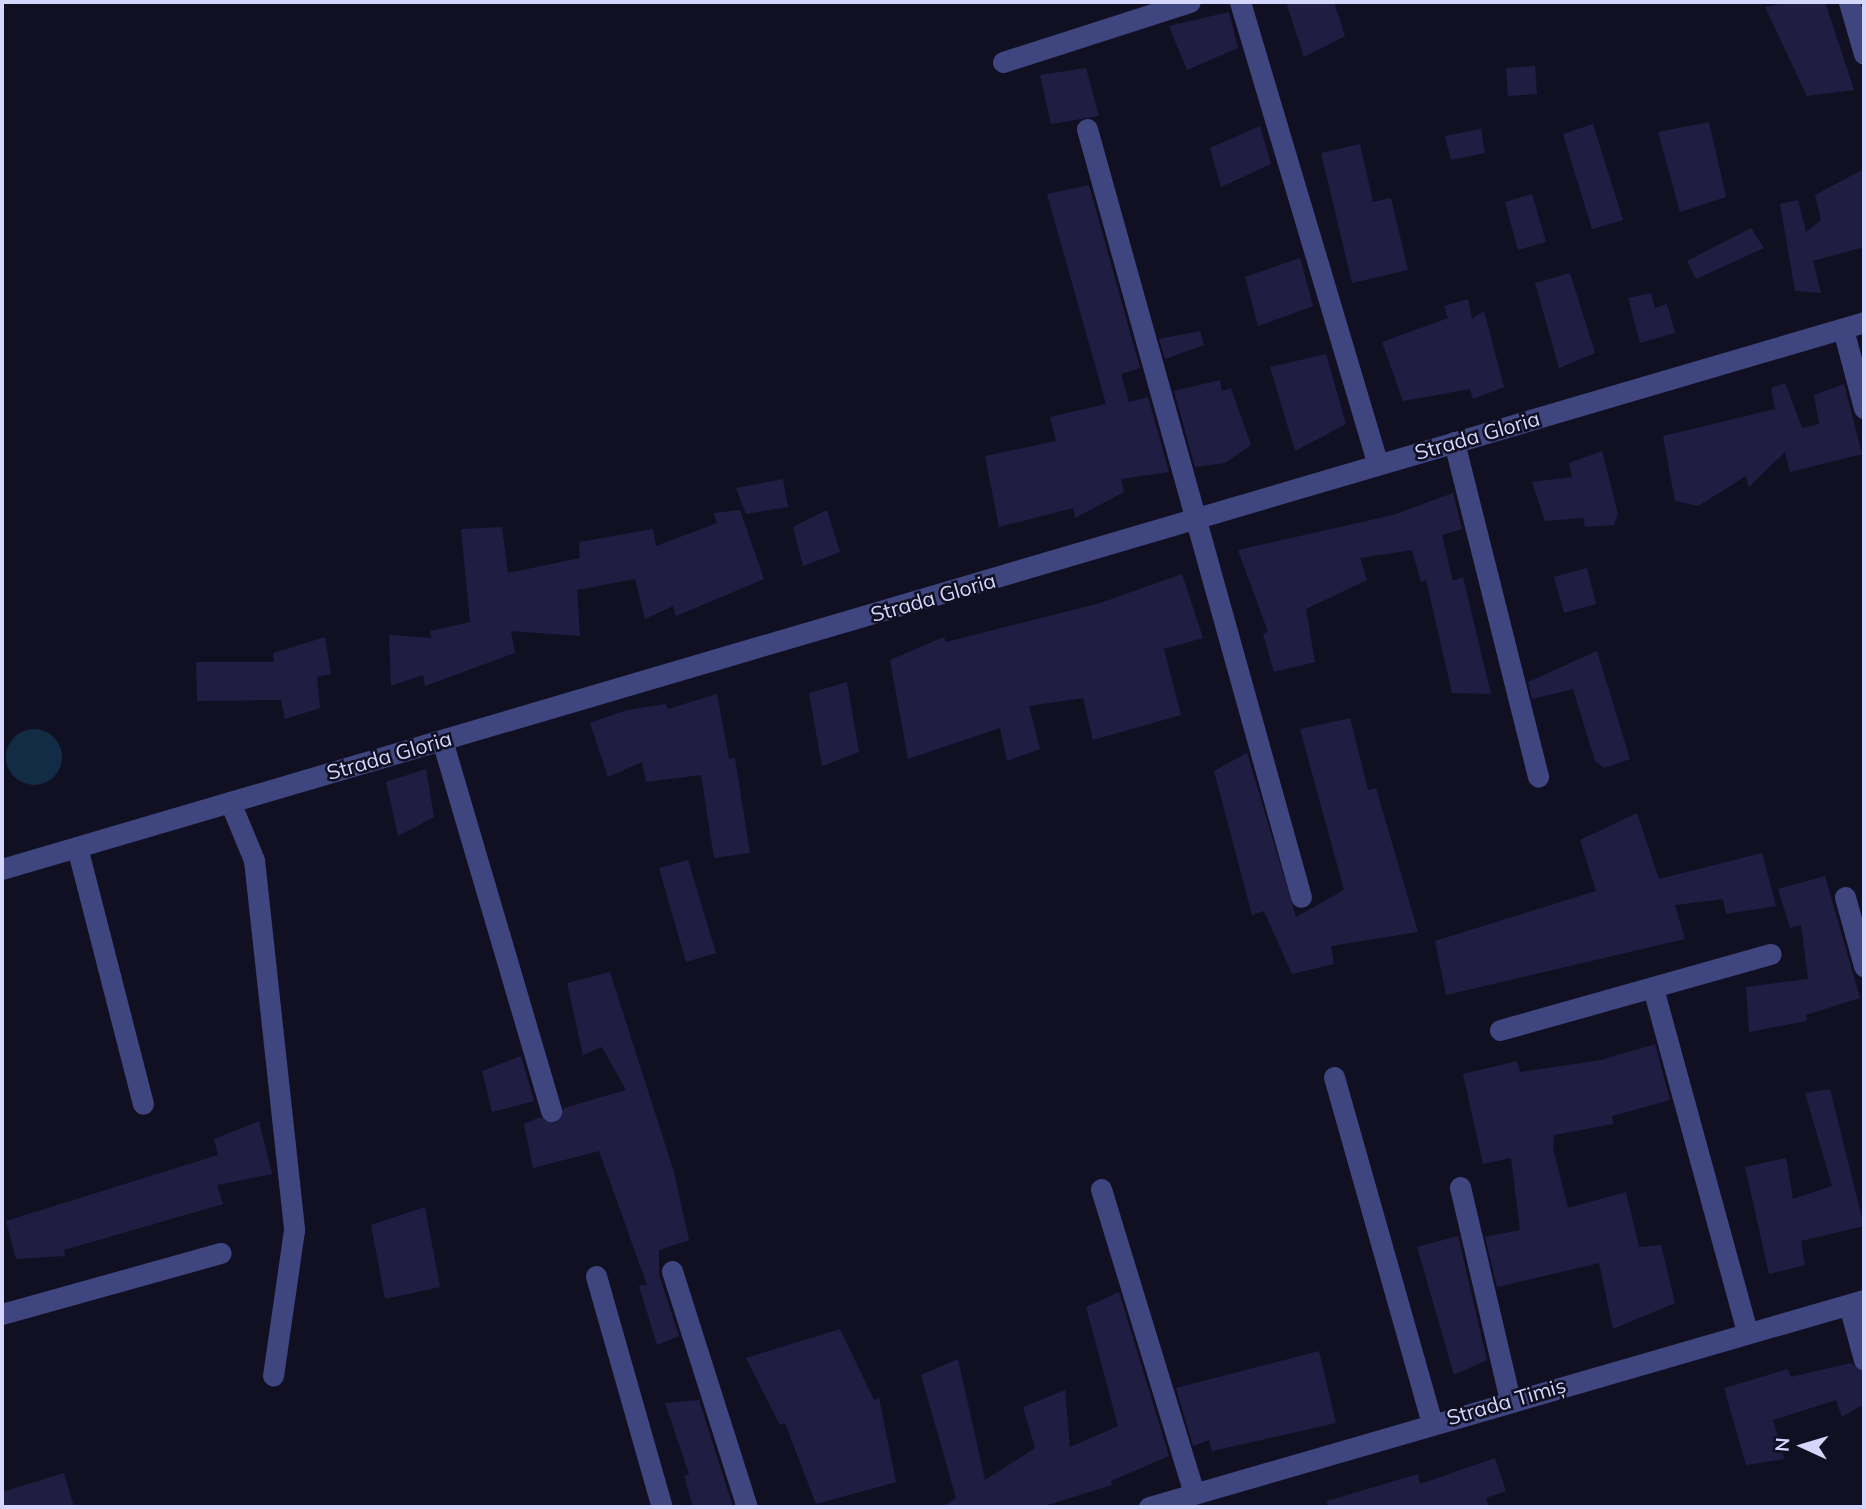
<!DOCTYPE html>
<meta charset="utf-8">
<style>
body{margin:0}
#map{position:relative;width:1866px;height:1509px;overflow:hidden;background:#111023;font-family:Mulish,sans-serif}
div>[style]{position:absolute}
.water>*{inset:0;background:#122c45}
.round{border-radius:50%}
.building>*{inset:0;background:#201d43}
.minor>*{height:21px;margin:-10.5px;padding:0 10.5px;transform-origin:10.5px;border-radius:10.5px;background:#3e457f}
span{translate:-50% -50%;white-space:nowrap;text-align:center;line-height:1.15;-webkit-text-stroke:5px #111023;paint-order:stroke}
.street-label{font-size:21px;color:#d5d6fc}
.frame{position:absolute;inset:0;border:4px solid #d5d6fc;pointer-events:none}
.north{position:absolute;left:1768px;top:1411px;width:70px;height:70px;-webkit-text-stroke:5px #111023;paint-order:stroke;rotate:274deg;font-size:19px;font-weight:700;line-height:28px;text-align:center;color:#d5d6fc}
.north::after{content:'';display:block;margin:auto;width:24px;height:32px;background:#d5d6fc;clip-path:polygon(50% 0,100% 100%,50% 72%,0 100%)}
</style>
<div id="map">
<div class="water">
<div class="round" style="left:6px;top:729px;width:56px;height:56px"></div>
</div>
<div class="building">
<div style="clip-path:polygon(1286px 2px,1334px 2px,1345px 36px,1304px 57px)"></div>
<div style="clip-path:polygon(1789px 2px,1825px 2px,1854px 90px,1807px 96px,1765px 7px)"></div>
<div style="clip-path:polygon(1229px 12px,1238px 48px,1187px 70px,1169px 26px)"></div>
<div style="clip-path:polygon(1535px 66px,1537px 94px,1508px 96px,1506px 68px)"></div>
<div style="clip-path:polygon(1086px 68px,1099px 116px,1051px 124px,1040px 75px)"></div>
<div style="clip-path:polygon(1709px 122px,1726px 197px,1680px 212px,1658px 132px)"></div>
<div style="clip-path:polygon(1593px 124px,1623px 220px,1592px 229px,1563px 134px)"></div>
<div style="clip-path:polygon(1260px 126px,1271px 164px,1221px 187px,1210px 148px)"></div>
<div style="clip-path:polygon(1481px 129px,1485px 153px,1451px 160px,1445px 136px)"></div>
<div style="clip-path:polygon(1360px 144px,1373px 202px,1391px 198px,1408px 270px,1352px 283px,1321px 153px)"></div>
<div style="clip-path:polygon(1864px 169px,1864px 247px,1813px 261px,1821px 293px,1795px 291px,1780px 204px,1798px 200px,1806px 232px,1821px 220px,1815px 195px)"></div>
<div style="clip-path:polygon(1089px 185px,1140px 368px,1121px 374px,1129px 402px,1148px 397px,1169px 472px,1121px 479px,1124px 492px,1075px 518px,1073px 508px,999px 527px,985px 456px,1056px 441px,1050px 417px,1106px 404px,1047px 194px)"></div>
<div style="clip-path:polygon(1532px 194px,1546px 242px,1518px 250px,1505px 202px)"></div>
<div style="clip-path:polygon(1751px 228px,1764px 248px,1696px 279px,1687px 261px)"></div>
<div style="clip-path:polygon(1300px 258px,1313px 306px,1258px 326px,1245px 277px)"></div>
<div style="clip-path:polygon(1570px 273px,1595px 353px,1559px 368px,1535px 283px)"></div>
<div style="clip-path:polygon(1651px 293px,1655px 308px,1667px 304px,1675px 333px,1640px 343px,1628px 298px)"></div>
<div style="clip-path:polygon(1468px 299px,1472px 319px,1484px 311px,1504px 387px,1473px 399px,1470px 389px,1403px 401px,1382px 342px,1448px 318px,1444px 306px)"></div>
<div style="clip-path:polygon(1200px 331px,1204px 345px,1165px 359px,1159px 339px)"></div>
<div style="clip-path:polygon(1326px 354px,1346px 424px,1295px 451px,1270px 367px)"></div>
<div style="clip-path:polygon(1220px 380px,1222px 391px,1231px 388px,1251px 445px,1225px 463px,1195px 467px,1174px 391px)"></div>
<div style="clip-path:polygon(1785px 383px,1802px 428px,1819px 424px,1814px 395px,1844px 384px,1862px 454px,1790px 472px,1785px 452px,1749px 487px,1746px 476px,1698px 506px,1675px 501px,1663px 436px,1775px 409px,1771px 388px)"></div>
<div style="clip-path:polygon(1602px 451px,1618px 514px,1614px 525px,1585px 527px,1583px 518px,1545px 521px,1532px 482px,1572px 477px,1569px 463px)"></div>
<div style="clip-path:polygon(783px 479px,788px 507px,746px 514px,736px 488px)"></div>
<div style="clip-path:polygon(1453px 493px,1462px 529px,1442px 535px,1453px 581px,1463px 577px,1491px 694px,1452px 693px,1426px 580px,1421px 582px,1412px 550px,1360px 558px,1367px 580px,1306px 609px,1315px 662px,1274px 672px,1263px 634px,1268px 632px,1238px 550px,1393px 515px)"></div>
<div style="clip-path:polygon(740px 510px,764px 579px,676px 616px,673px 606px,645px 619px,635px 579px,577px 590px,580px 636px,511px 631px,515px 653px,425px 686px,423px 675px,391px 686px,389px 635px,431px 638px,430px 631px,470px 622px,461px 529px,502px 527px,508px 573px,580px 558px,579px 542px,653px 529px,656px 546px,717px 523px,714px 513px)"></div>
<div style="clip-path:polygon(827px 510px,840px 552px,803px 566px,793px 527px)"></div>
<div style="clip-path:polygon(1587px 568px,1596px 604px,1564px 613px,1554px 577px)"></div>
<div style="clip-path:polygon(1182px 574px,1203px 638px,1164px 649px,1181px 715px,1093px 740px,1083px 698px,1029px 706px,1040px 749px,1007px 761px,1000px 728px,908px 759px,890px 660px,944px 637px,946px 642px,1100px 603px)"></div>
<div style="clip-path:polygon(325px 637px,331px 674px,317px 677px,320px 708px,285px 719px,281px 700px,197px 701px,196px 662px,274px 662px,273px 653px)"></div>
<div style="clip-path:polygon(1597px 651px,1630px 759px,1604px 768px,1595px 761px,1573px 689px,1532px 699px,1528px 682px)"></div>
<div style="clip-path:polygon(847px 682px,859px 752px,822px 766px,809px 693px)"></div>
<div style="clip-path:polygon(717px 694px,729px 759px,735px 758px,750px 853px,714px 858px,701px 775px,646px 782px,642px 762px,608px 777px,590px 723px,627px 710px,666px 704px,668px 709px)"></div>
<div style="clip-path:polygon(1350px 718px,1368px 790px,1376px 788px,1418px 932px,1331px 946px,1334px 964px,1292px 974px,1264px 911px,1252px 915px,1214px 771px,1247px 753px,1296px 917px,1344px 890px,1300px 729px)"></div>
<div style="clip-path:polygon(426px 769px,434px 817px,398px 836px,386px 782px)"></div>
<div style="clip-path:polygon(1637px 813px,1659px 879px,1762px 853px,1776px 906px,1726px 914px,1723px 899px,1675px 905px,1685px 939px,1446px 995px,1435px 941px,1596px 891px,1580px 840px)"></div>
<div style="clip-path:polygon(688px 860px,716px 953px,686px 962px,659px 868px)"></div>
<div style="clip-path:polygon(1825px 876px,1860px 998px,1806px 1015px,1807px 1021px,1749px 1032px,1746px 987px,1808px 979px,1801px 925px,1790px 928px,1778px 889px)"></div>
<div style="clip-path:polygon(610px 972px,674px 1172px,689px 1240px,659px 1250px,659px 1275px,679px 1336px,657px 1345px,639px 1286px,647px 1285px,599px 1151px,533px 1168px,524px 1124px,540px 1117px,555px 1123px,564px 1108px,626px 1090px,602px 1047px,583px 1055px,567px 983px)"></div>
<div style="clip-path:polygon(1655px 1044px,1670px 1100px,1612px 1116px,1613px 1124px,1554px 1135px,1553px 1148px,1568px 1208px,1626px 1192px,1639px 1247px,1661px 1245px,1675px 1303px,1613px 1329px,1599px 1263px,1497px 1287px,1485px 1237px,1520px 1230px,1511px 1158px,1483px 1164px,1463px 1074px,1517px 1061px,1520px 1072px,1601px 1060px)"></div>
<div style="clip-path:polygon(521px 1056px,534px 1101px,492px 1112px,482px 1071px)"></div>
<div style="clip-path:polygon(1830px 1089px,1864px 1226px,1801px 1241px,1805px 1265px,1769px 1274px,1745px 1167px,1786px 1158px,1793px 1199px,1832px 1186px,1805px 1093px)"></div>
<div style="clip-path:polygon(259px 1121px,272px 1174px,217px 1185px,223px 1204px,64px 1250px,65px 1256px,16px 1259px,6px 1221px,218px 1155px,214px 1139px)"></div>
<div style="clip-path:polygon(425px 1207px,440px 1287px,385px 1299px,371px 1225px)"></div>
<div style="clip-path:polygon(1458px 1236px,1487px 1360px,1454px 1375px,1417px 1247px)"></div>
<div style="clip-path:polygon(1119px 1292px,1169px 1456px,1111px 1481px,1112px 1485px,1041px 1507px,942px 1507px,956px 1498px,921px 1375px,958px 1359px,985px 1480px,1035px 1448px,1023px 1407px,1065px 1390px,1070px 1447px,1118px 1426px,1086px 1307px)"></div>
<div style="clip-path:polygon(840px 1329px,874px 1400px,879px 1398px,896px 1482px,816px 1504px,785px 1423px,780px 1425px,746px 1358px)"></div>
<div style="clip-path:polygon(1319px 1351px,1336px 1423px,1212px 1451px,1209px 1440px,1193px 1446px,1176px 1388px)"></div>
<div style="clip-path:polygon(1851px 1363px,1864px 1373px,1864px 1404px,1842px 1417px,1836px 1400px,1773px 1420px,1784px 1459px,1746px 1465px,1724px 1388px,1788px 1369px,1791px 1377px)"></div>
<div style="clip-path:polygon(699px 1400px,733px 1507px,693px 1507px,684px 1476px,689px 1474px,665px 1403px)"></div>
<div style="clip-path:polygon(1495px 1458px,1506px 1491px,1486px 1498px,1489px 1507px,1328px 1507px,1327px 1501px,1418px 1474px,1420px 1484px)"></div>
<div style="clip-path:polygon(64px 1473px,74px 1507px,2px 1507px,2px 1492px)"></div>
</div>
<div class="minor">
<div style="left:1240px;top:2px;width:481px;rotate:73.4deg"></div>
<div style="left:1849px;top:2px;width:54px;rotate:73.9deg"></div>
<div style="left:1003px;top:62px;width:196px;rotate:-17.8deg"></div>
<div style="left:1087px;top:129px;width:797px;rotate:74.43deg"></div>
<div style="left:1843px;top:329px;width:82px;rotate:75.1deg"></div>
<div style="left:1454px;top:442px;width:345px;rotate:75.9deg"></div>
<div style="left:442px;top:740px;width:387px;rotate:73.6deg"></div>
<div style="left:230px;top:802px;width:63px;rotate:67.5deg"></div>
<div style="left:254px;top:860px;width:372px;rotate:83.8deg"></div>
<div style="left:294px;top:1230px;width:147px;rotate:98.2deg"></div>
<div style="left:77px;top:847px;width:265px;rotate:75.6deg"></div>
<div style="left:2px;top:869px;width:1941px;rotate:-16.37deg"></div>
<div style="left:1845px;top:897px;width:72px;rotate:74.6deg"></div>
<div style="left:1653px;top:988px;width:356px;rotate:74.7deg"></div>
<div style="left:1500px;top:1030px;width:281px;rotate:-15.7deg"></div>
<div style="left:1334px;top:1077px;width:360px;rotate:74.2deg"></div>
<div style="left:1460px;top:1187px;width:219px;rotate:76.8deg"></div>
<div style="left:1101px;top:1189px;width:318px;rotate:73deg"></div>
<div style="left:672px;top:1271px;width:248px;rotate:72.4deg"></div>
<div style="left:596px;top:1276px;width:240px;rotate:74.1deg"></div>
<div style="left:1849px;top:1305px;width:57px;rotate:74.7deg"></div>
<div style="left:2px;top:1314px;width:227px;rotate:-15.6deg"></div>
<div style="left:1149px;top:1507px;width:744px;rotate:-16.15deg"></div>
</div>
<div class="street-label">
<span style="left:1477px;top:435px;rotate:-16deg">Strada Gloria</span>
<span style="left:933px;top:597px;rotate:-16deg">Strada Gloria</span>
<span style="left:389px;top:755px;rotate:-16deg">Strada Gloria</span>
<span style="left:1506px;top:1401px;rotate:-16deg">Strada Timiș</span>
</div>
<div class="frame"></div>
<div class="north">N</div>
</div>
